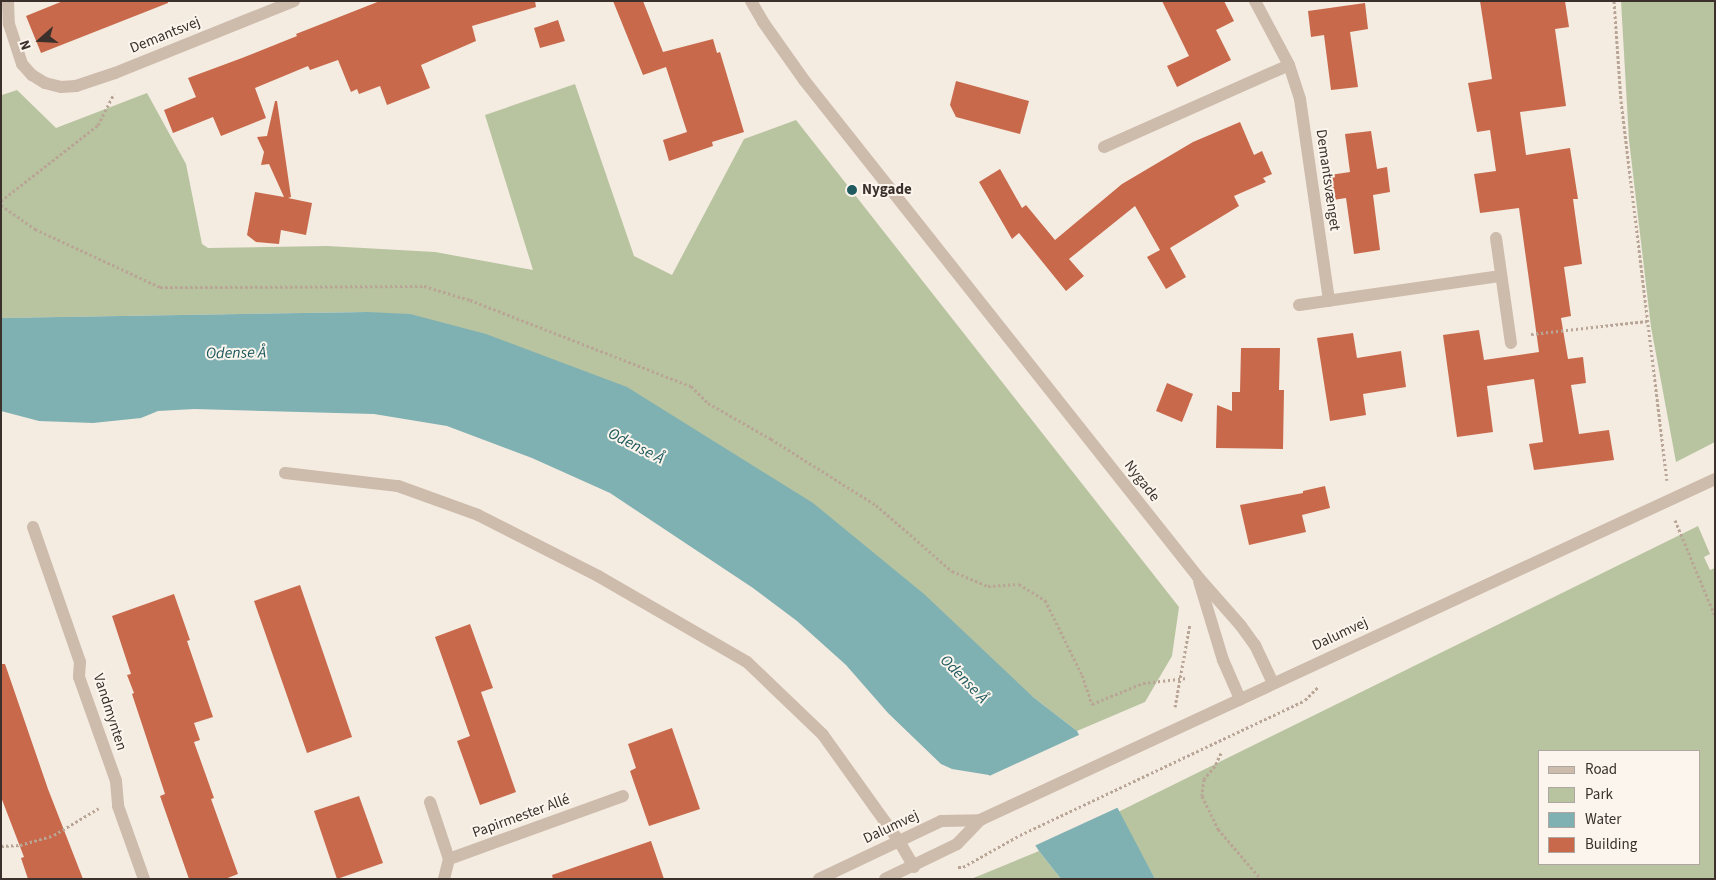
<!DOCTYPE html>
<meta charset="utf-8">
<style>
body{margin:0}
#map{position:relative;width:1716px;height:880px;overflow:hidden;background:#f4ebe1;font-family:"Source Sans 3",sans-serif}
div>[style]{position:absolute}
.green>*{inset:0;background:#b8c4a0}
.water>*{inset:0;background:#7fb0b2}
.pier>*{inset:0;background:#f4ebe1}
.building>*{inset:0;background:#c8694b}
.path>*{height:3px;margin-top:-1.5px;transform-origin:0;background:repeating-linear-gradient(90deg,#b9a596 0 2.5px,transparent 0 5px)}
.minor>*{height:12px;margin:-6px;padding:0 6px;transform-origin:6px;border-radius:6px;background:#cdbbac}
.dots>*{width:14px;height:14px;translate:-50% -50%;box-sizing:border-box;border:2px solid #fbf5ee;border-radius:50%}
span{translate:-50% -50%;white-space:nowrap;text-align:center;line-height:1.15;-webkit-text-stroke:4px #fbf5ee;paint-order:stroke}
.street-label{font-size:15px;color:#3b302b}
.poi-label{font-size:15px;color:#3b302b;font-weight:700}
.left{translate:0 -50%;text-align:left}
.water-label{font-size:16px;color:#1f5a5e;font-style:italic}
.frame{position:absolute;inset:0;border:2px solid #3b302b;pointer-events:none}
.legend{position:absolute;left:1538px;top:750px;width:162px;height:115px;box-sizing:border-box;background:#fbf5ee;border:1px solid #aea6a0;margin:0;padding:6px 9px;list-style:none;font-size:15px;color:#3b302b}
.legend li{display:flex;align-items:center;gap:10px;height:25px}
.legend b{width:25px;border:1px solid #aea6a0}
.north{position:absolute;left:15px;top:15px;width:50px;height:50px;-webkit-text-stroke:4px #fbf5ee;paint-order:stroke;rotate:251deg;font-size:14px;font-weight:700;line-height:20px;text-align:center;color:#3b302b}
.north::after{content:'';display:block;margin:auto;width:18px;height:22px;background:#3b302b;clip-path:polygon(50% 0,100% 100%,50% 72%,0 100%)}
</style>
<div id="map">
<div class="green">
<div style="clip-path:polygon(1621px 1px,1715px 1px,1715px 442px,1676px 462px,1651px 327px,1629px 140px)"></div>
<div style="clip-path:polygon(575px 84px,634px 256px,672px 275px,744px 139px,796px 120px,1179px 607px,1172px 656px,1145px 702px,1077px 731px,1033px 697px,367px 312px,1px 318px,2px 95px,17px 90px,56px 128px,147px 93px,186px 164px,202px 244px,208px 248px,327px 246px,435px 252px,533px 270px,485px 115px)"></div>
<div style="clip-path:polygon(evenodd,1698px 526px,1710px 554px,1704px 557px,1710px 570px,1715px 568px,1715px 879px,1155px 879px,1118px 812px,1698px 526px,1540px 751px,1700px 751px,1700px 864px,1540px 864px,1540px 751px)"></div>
<div style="clip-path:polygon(1039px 851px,1061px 879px,971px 879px)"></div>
</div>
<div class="water">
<div style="clip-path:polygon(367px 312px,410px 314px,486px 334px,627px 387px,813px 503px,924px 594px,1033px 697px,1077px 731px,1155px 879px,1061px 879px,1039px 851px,989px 775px,952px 769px,941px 764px,888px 713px,846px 665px,797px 621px,753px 588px,610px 493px,532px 458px,447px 426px,374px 414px,194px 409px,158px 411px,141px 418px,93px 423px,39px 421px,1px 411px,1px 318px)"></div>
</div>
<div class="pier">
<div style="clip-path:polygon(1081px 734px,1119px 807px,1032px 847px,987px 777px)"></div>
</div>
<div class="building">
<div style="clip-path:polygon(63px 1px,168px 1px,168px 3px,41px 53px,26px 16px)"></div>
<div style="clip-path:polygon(380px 1px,535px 1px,536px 7px,472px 26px,476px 41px,421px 65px,430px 88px,387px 105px,380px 86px,359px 94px,357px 89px,351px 92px,338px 60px,310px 70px,308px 66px,255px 88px,266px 118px,221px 136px,213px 117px,173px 133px,164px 110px,196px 97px,188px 78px,242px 58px,297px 36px,296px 34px)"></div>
<div style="clip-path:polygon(613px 1px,643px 1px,663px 52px,713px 39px,717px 53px,720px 52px,744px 132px,712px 142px,713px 146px,669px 161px,663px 140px,687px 132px,666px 67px,643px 75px)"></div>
<div style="clip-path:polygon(1162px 1px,1224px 1px,1234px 21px,1216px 30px,1231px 60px,1177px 87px,1167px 66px,1189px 56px)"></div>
<div style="clip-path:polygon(1480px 1px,1565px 1px,1569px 27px,1555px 29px,1566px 106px,1520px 112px,1526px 155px,1570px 148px,1578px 199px,1573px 199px,1582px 264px,1564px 267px,1571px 316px,1561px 318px,1568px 359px,1583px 357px,1586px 383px,1571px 385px,1579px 434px,1609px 430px,1614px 460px,1534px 470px,1529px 444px,1543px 442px,1534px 379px,1487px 386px,1493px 432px,1457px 437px,1443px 335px,1479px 330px,1484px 360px,1539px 352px,1519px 208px,1480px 213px,1474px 174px,1496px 171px,1490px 130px,1477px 132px,1468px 83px,1492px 79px)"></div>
<div style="clip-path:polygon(1365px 3px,1368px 29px,1350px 32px,1358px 87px,1331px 90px,1324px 35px,1311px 37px,1308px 11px)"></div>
<div style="clip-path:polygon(558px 20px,565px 41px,540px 48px,534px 28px)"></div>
<div style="clip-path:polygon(956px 81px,1029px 101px,1020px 134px,956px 117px,950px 105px)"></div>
<div style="clip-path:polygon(275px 101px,277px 101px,291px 197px,288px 198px,312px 203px,306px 235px,281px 230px,279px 244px,256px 242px,247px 235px,255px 192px,284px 197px,269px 164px,261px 165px,264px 152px,257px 137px,267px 136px)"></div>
<div style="clip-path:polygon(1240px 122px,1254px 155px,1262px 151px,1272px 174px,1263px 178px,1266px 182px,1234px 196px,1239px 206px,1170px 248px,1186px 277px,1166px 289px,1147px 257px,1160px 250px,1135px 206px,1069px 259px,1084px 276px,1066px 291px,1019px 233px,1012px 239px,979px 182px,1000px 169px,1022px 208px,1026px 205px,1055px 240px,1122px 184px,1193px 142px)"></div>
<div style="clip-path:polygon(1371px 131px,1377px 169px,1387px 167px,1390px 192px,1373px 195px,1380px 250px,1354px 254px,1346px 198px,1333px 200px,1330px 175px,1350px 172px,1345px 134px)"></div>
<div style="clip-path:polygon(1353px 333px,1357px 358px,1401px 351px,1406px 387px,1363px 394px,1366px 415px,1330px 421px,1317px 338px)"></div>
<div style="clip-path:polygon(1241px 348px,1280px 348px,1279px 390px,1284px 390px,1283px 449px,1216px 448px,1217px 405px,1232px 411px,1232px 392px,1240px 392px)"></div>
<div style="clip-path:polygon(1167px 383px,1193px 394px,1182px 422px,1156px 411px)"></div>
<div style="clip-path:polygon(1325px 486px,1330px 508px,1302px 515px,1306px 532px,1249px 545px,1240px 505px,1303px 493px,1303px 491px)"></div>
<div style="clip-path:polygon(300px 585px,352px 737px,307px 753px,254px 601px)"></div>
<div style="clip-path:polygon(174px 594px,190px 640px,187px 641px,213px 717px,194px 723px,200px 740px,194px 742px,214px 798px,211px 799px,238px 874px,225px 879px,189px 879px,160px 796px,165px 794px,132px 694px,134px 693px,127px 675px,131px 674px,112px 616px)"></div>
<div style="clip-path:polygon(470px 624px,493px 688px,481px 692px,516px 792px,480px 805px,457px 741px,470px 736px,435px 637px)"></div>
<div style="clip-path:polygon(1px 664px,5px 664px,48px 789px,83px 879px,28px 879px,21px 858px,24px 857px,1px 797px)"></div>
<div style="clip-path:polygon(672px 728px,700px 809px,649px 826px,630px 771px,636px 768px,628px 744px)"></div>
<div style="clip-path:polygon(359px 796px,383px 863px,337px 879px,314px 811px)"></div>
<div style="clip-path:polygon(651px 841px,664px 879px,553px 879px,552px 875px)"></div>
</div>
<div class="path">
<div style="left:1614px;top:1px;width:100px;rotate:86deg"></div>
<div style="left:1621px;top:101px;width:382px;rotate:83.1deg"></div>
<div style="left:1px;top:201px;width:123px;rotate:-38.1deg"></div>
<div style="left:98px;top:125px;width:35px;rotate:-63deg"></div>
<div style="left:1px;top:205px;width:42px;rotate:35.2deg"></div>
<div style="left:35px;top:229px;width:138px;rotate:24.9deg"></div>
<div style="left:160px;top:287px;width:264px;rotate:-0.2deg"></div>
<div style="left:424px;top:286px;width:48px;rotate:16.9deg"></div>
<div style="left:470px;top:300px;width:237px;rotate:21.3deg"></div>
<div style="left:691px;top:386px;width:24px;rotate:45deg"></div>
<div style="left:708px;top:403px;width:73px;rotate:29.7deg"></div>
<div style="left:771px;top:439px;width:124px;rotate:32.2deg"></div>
<div style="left:876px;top:505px;width:101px;rotate:41deg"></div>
<div style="left:952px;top:571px;width:39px;rotate:23deg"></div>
<div style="left:988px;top:586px;width:31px;rotate:-4deg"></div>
<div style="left:1019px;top:584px;width:31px;rotate:32deg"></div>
<div style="left:1045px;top:600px;width:84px;rotate:63.7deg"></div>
<div style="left:1082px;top:675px;width:31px;rotate:71deg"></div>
<div style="left:1092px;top:704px;width:55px;rotate:-22.4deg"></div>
<div style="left:1143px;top:683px;width:44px;rotate:-6.5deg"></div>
<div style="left:1531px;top:334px;width:117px;rotate:-6.4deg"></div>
<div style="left:1675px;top:520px;width:104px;rotate:67.4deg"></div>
<div style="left:1175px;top:707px;width:84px;rotate:-79.8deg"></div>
<div style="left:1221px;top:753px;width:14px;rotate:115deg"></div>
<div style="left:1215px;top:766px;width:17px;rotate:130deg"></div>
<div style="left:1204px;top:779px;width:17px;rotate:97deg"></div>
<div style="left:1202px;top:796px;width:37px;rotate:64deg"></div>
<div style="left:1218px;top:829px;width:66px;rotate:49.3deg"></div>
<div style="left:1px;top:846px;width:19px;rotate:-3deg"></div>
<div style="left:20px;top:845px;width:35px;rotate:-16deg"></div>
<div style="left:54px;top:835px;width:52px;rotate:-31deg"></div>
<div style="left:958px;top:867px;width:5px"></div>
<div style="left:963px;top:867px;width:65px;rotate:-29.3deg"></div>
<div style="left:1020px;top:835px;width:315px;rotate:-25.3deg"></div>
<div style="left:1305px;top:700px;width:18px;rotate:-45deg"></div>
</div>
<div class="minor">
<div style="left:8px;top:1px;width:23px;rotate:88deg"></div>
<div style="left:9px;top:24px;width:42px;rotate:72deg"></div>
<div style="left:22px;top:64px;width:15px;rotate:48deg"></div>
<div style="left:32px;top:75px;width:15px;rotate:32deg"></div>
<div style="left:45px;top:83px;width:16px;rotate:14deg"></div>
<div style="left:61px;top:87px;width:15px;rotate:-4deg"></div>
<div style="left:76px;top:86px;width:41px;rotate:-18.4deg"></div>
<div style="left:115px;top:73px;width:193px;rotate:-21.9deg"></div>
<div style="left:751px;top:1px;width:24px;rotate:60deg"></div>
<div style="left:763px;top:22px;width:71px;rotate:54.7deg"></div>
<div style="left:804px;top:80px;width:634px;rotate:51.59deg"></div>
<div style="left:1198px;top:577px;width:65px;rotate:48.7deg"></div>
<div style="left:1241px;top:626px;width:24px;rotate:54deg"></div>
<div style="left:1255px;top:645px;width:42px;rotate:64.7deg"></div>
<div style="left:1255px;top:1px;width:72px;rotate:62deg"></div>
<div style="left:1289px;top:65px;width:36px;rotate:72deg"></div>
<div style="left:1300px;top:99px;width:204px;rotate:81.8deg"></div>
<div style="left:1104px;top:147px;width:202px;rotate:-23.9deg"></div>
<div style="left:1496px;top:238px;width:106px;rotate:81.9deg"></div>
<div style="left:1299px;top:305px;width:204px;rotate:-8.2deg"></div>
<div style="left:285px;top:473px;width:114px;rotate:6.6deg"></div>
<div style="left:398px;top:486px;width:85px;rotate:19.9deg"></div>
<div style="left:478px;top:515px;width:135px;rotate:26.9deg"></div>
<div style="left:598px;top:576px;width:172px;rotate:30deg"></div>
<div style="left:747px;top:662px;width:105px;rotate:43.8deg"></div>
<div style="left:823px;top:735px;width:130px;rotate:54.4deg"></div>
<div style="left:899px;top:841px;width:30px;rotate:60deg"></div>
<div style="left:33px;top:527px;width:143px;rotate:70.8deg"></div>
<div style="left:80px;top:662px;width:15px;rotate:94deg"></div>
<div style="left:79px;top:677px;width:110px;rotate:70.4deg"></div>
<div style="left:116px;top:781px;width:25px;rotate:85deg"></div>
<div style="left:118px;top:806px;width:77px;rotate:70.4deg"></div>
<div style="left:1199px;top:581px;width:83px;rotate:73.1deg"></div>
<div style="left:1223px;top:660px;width:43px;rotate:66.4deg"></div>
<div style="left:430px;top:802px;width:60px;rotate:71.6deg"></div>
<div style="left:444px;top:879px;width:21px;rotate:-76deg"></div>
<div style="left:449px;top:859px;width:185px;rotate:-19.9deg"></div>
<div style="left:819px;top:879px;width:135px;rotate:-25.4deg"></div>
<div style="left:941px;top:821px;width:39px;rotate:-1deg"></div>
<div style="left:885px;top:879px;width:80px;rotate:-25.9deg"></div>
<div style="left:957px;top:844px;width:33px;rotate:-46deg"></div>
<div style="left:980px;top:820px;width:810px;rotate:-24.89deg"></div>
</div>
<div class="dots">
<div style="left:852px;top:190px;background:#1f5a5e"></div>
</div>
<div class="street-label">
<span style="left:165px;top:35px;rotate:-22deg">Demantsvej</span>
<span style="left:1328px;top:180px;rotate:82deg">Demantsvænget</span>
<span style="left:1142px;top:481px;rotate:52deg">Nygade</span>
<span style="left:1340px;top:634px;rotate:-25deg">Dalumvej</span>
<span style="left:110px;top:712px;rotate:72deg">Vandmynten</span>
<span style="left:521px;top:816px;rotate:-20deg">Papirmester Allé</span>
<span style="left:891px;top:827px;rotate:-25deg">Dalumvej</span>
</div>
<div class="poi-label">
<span class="left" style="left:862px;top:190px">Nygade</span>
</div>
<div class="water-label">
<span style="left:236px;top:353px;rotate:-1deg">Odense Å</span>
<span style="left:636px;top:446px;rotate:27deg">Odense Å</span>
<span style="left:964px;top:679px;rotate:46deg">Odense Å</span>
</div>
<div class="frame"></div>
<ul class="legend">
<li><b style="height:6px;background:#cdbbac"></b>Road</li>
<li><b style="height:14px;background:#b8c4a0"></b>Park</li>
<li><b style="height:14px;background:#7fb0b2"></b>Water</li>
<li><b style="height:14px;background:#c8694b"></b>Building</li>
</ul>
<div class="north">N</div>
</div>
